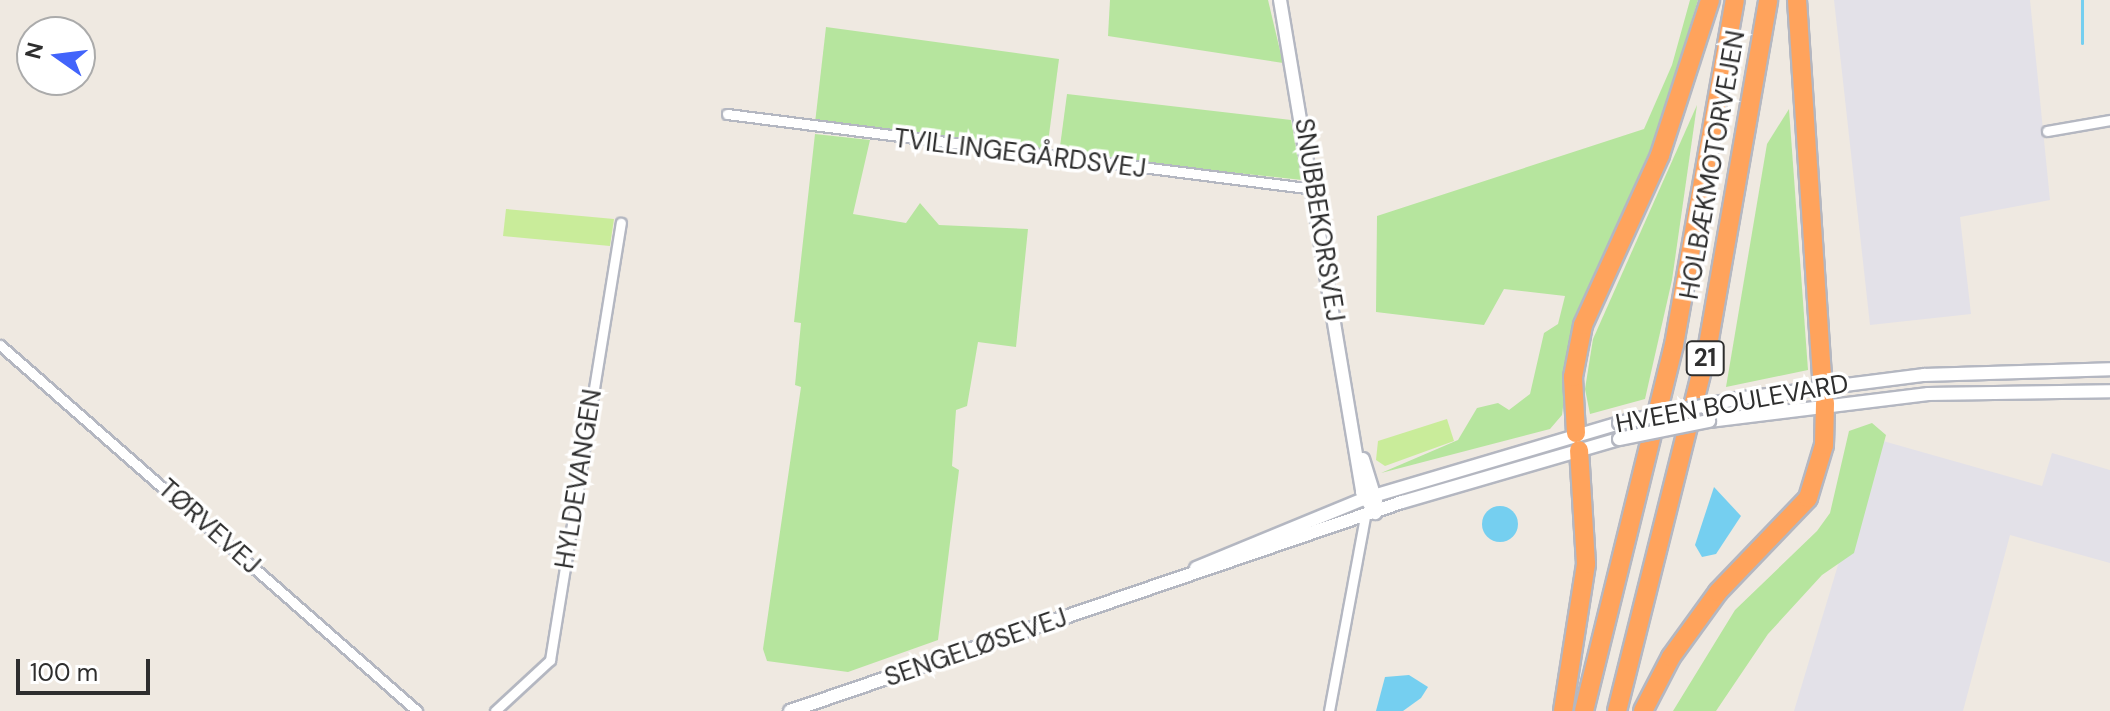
<!DOCTYPE html>
<meta charset="utf-8">
<style>
body{margin:0}
#map{position:relative;width:2110px;height:711px;overflow:hidden;background:#efe9e1;font-family:"DM Sans",sans-serif}
div>[style]{position:absolute}
.industrial>*{inset:0;background:#e3e1e8}
.green>*{inset:0;background:#b6e59e}
.pitch>*{inset:0;background:#c9ec9a}
.water>*{inset:0;background:#75cff0}
.round{border-radius:50%}
.stream>*{height:3px;margin:-1.5px;padding:0 1.5px;transform-origin:1.5px;border-radius:1.5px;background:#75cff0}
.roads{filter:drop-shadow(2px 0 #b4b7c1) drop-shadow(-2px 0 #b4b7c1) drop-shadow(0 2px #b4b7c1) drop-shadow(0 -2px #b4b7c1)}
.minor>*{height:9px;margin:-4.5px;padding:0 4.5px;transform-origin:4.5px;border-radius:4.5px;background:#fff}
.tertiary>*{height:12px;margin:-6px;padding:0 6px;transform-origin:6px;border-radius:6px;background:#fff}
.motorway>*{height:18px;margin:-9px;padding:0 9px;transform-origin:9px;border-radius:9px;background:#ffa35c}
.bridges{filter:drop-shadow(2px 0 #b4b7c1) drop-shadow(-2px 0 #b4b7c1) drop-shadow(0 2px #b4b7c1) drop-shadow(0 -2px #b4b7c1)}
.tertiary-bridge>*{height:12px;margin:-6px;padding:0 6px;transform-origin:6px;border-radius:6px;background:#fff}
span{translate:-50% -50%;white-space:nowrap;text-align:center;line-height:1.15;-webkit-text-stroke:7px #fff;paint-order:stroke}
.shield-label span{padding:2px 6px;background:#fff;border:2px solid;border-radius:6px;-webkit-text-stroke-width:0}
.shield-label{font-size:24px;color:#2e2e2e;font-weight:700}
.street-label{font-size:26px;color:#2e2e2e}
.north{position:absolute;left:16px;top:16px;width:80px;height:80px;box-sizing:border-box;background:#fff;border:2px solid #ababab;border-radius:50%;rotate:284deg;font-size:22px;font-weight:700;line-height:32px;text-align:center;color:#2e2e2e}
.north::after{content:'';display:block;margin:auto;width:28px;height:36px;background:#4264fb;clip-path:polygon(50% 0,100% 100%,50% 72%,0 100%)}
.scale{position:absolute;left:16px;top:659px;width:134px;height:36px;box-sizing:border-box;border:4px solid #2e2e2e;border-top:0;padding-left:10px;font-size:24px;line-height:28px;white-space:nowrap;color:#2e2e2e;-webkit-text-stroke:6px #fff;paint-order:stroke}
</style>
<div id="map">
<div class="industrial">
<div style="clip-path:polygon(1834px 0,2030px 0,2050px 200px,1960px 217px,1971px 314px,1870px 325px)"></div>
<div style="clip-path:polygon(1876px 439px,2042px 486px,2052px 453px,2110px 470px,2110px 563px,2010px 535px,1963px 711px,1794px 711px)"></div>
</div>
<div class="green">
<div style="clip-path:polygon(1110px 0,1268px 0,1283px 63px,1108px 36px)"></div>
<div style="clip-path:polygon(1690px 0,1698px 0,1657px 134px,1573px 327px,1562px 415px,1550px 429px,1381px 473px,1458px 440px,1477px 408px,1498px 403px,1509px 410px,1530px 394px,1544px 333px,1558px 324px,1565px 296px,1504px 289px,1484px 325px,1376px 312px,1377px 216px,1644px 129px,1672px 65px)"></div>
<div style="clip-path:polygon(826px 27px,1059px 59px,1047px 150px,815px 123px)"></div>
<div style="clip-path:polygon(1067px 94px,1291px 120px,1302px 180px,1059px 154px)"></div>
<div style="clip-path:polygon(1697px 105px,1672px 280px,1645px 399px,1590px 414px,1585px 389px,1593px 339px)"></div>
<div style="clip-path:polygon(1789px 109px,1808px 370px,1726px 387px,1767px 144px)"></div>
<div style="clip-path:polygon(815px 134px,870px 140px,853px 214px,906px 223px,920px 203px,939px 225px,1028px 229px,1016px 347px,978px 342px,967px 406px,956px 410px,952px 466px,959px 470px,938px 640px,848px 672px,767px 661px,763px 649px,801px 387px,795px 385px,801px 323px,794px 322px)"></div>
<div style="clip-path:polygon(1872px 423px,1886px 435px,1854px 553px,1822px 575px,1768px 634px,1716px 711px,1673px 711px,1735px 610px,1817px 531px,1830px 513px,1849px 431px)"></div>
</div>
<div class="pitch">
<div style="clip-path:polygon(506px 209px,614px 219px,610px 246px,503px 236px)"></div>
<div style="clip-path:polygon(1447px 419px,1454px 441px,1385px 466px,1376px 460px,1378px 441px)"></div>
</div>
<div class="water">
<div style="clip-path:polygon(1714px 487px,1741px 516px,1716px 554px,1702px 557px,1695px 545px)"></div>
<div class="round" style="left:1482px;top:506px;width:36px;height:36px"></div>
<div style="clip-path:polygon(1409px 675px,1428px 687px,1421px 698px,1403px 711px,1376px 711px,1385px 677px)"></div>
</div>
<div class="stream">
<div style="left:2082px;top:43px;width:43px;rotate:-90deg"></div>
</div>
<div class="roads">
<div class="minor">
<div style="left:727px;top:114px;width:592px;rotate:7.28deg"></div>
<div style="left:2047px;top:131px;width:64px;rotate:-9.9deg"></div>
<div style="left:0;top:345px;width:555px;rotate:41.27deg"></div>
<div style="left:495px;top:711px;width:75px;rotate:-42.8deg"></div>
<div style="left:550px;top:660px;width:443px;rotate:-80.8deg"></div>
<div style="left:1329px;top:711px;width:198px;rotate:-79.5deg"></div>
</div>
<div class="tertiary">
<div style="left:1280px;top:0;width:499px;rotate:80.5deg"></div>
<div style="left:1362px;top:492px;width:25px;rotate:58deg"></div>
<div style="left:1736px;top:399px;width:190px;rotate:-7.3deg"></div>
<div style="left:1924px;top:375px;width:186px;rotate:-1.8deg"></div>
<div style="left:1709px;top:421px;width:221px;rotate:-7deg"></div>
<div style="left:1928px;top:394px;width:182px;rotate:-0.9deg"></div>
<div style="left:1363px;top:459px;width:44px;rotate:72.8deg"></div>
<div style="left:1196px;top:568px;width:181px;rotate:-22.4deg"></div>
<div style="left:1363px;top:499px;width:267px;rotate:-16.5deg"></div>
<div style="left:790px;top:711px;width:647px;rotate:-18.86deg"></div>
<div style="left:1402px;top:502px;width:226px;rotate:-16.2deg"></div>
</div>
<div class="motorway">
<div style="left:1797px;top:0;width:388px;rotate:86.2deg"></div>
<div style="left:1576px;top:433px;width:56px;rotate:-93.1deg"></div>
<div style="left:1573px;top:377px;width:53px;rotate:-79.1deg"></div>
<div style="left:1583px;top:325px;width:187px;rotate:-65.6deg"></div>
<div style="left:1660px;top:155px;width:163px;rotate:-72.1deg"></div>
<div style="left:1563px;top:711px;width:149px;rotate:-81.1deg"></div>
<div style="left:1586px;top:564px;width:114px;rotate:-93.5deg"></div>
<div style="left:1584px;top:711px;width:377px;rotate:-76.2deg"></div>
<div style="left:1674px;top:345px;width:350px;rotate:-80deg"></div>
<div style="left:1617px;top:711px;width:371px;rotate:-76deg"></div>
<div style="left:1707px;top:351px;width:356px;rotate:-80.1deg"></div>
<div style="left:1643px;top:711px;width:61px;rotate:-62.6deg"></div>
<div style="left:1671px;top:657px;width:80px;rotate:-54.1deg"></div>
<div style="left:1718px;top:592px;width:130px;rotate:-46.2deg"></div>
<div style="left:1808px;top:498px;width:55px;rotate:-73.2deg"></div>
<div style="left:1824px;top:445px;width:42px;rotate:-88.6deg"></div>
</div>
</div>
<div class="bridges">
<div class="tertiary-bridge">
<div style="left:1619px;top:423px;width:119px;rotate:-11.6deg"></div>
<div style="left:1619px;top:439px;width:92px;rotate:-11.3deg"></div>
</div>
</div>
<div class="shield-label">
<span style="left:1705px;top:358px">21</span>
</div>
<div class="street-label">
<span style="left:1020px;top:154px;rotate:7deg">TVILLINGEGÅRDSVEJ</span>
<span style="left:1713px;top:165px;rotate:-80deg">HOLBÆKMOTORVEJEN</span>
<span style="left:1319px;top:220px;rotate:81deg">SNUBBEKORSVEJ</span>
<span style="left:1732px;top:404px;rotate:-10deg">HVEEN BOULEVARD</span>
<span style="left:579px;top:479px;rotate:-81deg">HYLDEVANGEN</span>
<span style="left:209px;top:527px;rotate:42deg">TØRVEVEJ</span>
<span style="left:976px;top:648px;rotate:-19deg">SENGELØSEVEJ</span>
</div>
<div class="north">N</div>
<div class="scale">100 m</div>
</div>
